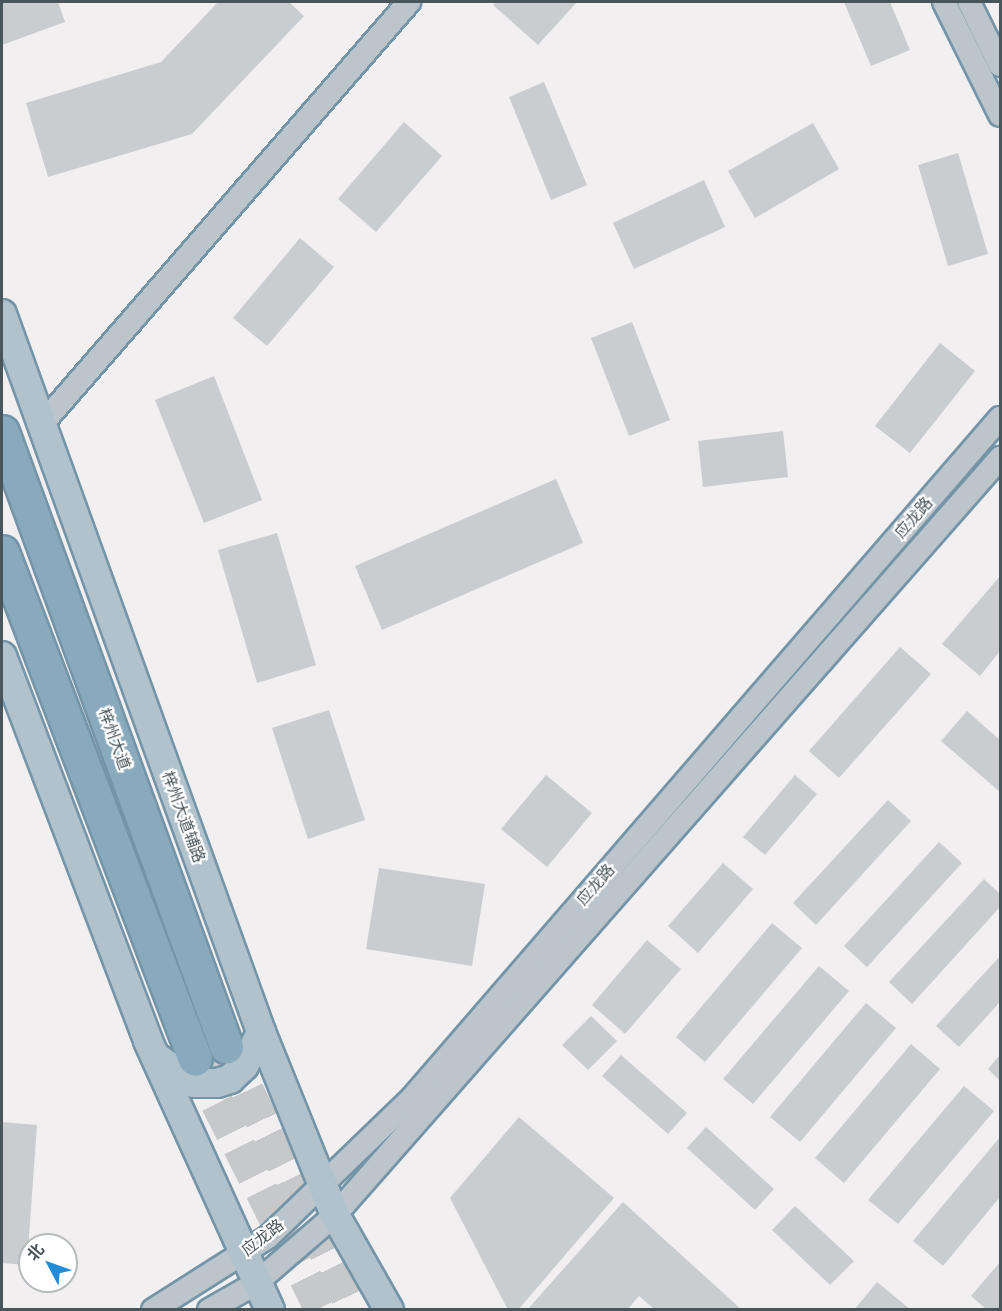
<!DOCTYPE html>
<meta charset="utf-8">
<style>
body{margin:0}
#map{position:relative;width:1002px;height:1311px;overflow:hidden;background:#f1efef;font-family:"DejaVu Sans","Noto Sans SC",sans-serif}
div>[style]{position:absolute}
.building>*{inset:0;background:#c9cdd0}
.highway-tunnel>*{height:33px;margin-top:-16.5px;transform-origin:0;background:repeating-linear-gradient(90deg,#c7c8ca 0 33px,transparent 0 49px)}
.roads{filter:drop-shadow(2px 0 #7494a7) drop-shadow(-2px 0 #7494a7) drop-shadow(0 2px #7494a7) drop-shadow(0 -2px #7494a7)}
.minor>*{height:22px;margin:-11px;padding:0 11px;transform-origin:11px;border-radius:11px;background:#bbc5cb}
.major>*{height:28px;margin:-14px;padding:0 14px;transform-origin:14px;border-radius:14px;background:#b0c2cc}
.highway>*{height:33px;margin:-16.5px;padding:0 16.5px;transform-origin:16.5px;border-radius:16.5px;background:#89a9bc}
span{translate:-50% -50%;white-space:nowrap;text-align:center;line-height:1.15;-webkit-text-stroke:4.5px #fff;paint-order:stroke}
.street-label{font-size:16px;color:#48555b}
.frame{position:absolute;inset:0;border:3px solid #48555b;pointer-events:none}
.north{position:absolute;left:18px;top:1233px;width:60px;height:60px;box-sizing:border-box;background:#fff;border:2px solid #b6bbbd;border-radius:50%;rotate:311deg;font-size:16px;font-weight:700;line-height:24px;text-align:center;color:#48555b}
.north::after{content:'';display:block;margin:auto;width:21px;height:27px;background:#218dd9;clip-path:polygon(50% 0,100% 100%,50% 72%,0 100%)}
</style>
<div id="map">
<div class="building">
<div style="clip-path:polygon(2px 2px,58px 2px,65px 22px,2px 45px)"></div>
<div style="clip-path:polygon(218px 2px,289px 2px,304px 16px,192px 134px,48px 177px,26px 103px,161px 62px)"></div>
<div style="clip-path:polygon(496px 2px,577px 2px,538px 45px,493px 5px)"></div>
<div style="clip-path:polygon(844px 2px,890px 2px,910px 50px,871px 66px)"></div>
<div style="clip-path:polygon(544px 82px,587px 185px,551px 200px,509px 97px)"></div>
<div style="clip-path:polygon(404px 122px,442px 156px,376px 232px,338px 199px)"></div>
<div style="clip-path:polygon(813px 123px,839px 169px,755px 218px,728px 171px)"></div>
<div style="clip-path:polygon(958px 153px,988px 254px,948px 266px,918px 165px)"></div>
<div style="clip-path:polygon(704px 180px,725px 227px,634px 269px,613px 223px)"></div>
<div style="clip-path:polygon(300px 238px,334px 267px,267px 346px,233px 318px)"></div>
<div style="clip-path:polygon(632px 322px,670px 420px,629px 436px,591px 338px)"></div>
<div style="clip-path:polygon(940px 343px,975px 371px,910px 453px,875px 426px)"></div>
<div style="clip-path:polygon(214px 376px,262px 500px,204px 523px,155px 400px)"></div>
<div style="clip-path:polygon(783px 431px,788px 477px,703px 487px,698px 441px)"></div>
<div style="clip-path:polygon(556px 479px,583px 543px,382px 630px,355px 566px)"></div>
<div style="clip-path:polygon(277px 533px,316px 665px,257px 683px,218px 550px)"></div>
<div style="clip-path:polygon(1000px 576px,1000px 651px,980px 676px,942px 644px)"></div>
<div style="clip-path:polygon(900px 647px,931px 674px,839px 778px,809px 751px)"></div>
<div style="clip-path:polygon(329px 710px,365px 820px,308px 839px,272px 728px)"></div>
<div style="clip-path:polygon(967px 711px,1000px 740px,1000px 792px,941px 741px)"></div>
<div style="clip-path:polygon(546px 775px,592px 813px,547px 867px,501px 829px)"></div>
<div style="clip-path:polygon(795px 775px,817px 794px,765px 855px,743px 837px)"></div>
<div style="clip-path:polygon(888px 800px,911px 821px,816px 925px,793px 903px)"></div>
<div style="clip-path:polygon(939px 842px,962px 863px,867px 967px,844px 946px)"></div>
<div style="clip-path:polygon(723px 863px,753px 889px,698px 953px,668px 926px)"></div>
<div style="clip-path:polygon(379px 868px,485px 884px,472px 966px,366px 949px)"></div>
<div style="clip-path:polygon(984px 879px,1000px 894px,1000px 907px,912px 1004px,889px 982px)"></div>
<div style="clip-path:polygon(772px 923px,802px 948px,705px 1062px,676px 1037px)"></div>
<div style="clip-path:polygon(647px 940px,681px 969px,625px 1034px,592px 1005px)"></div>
<div style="clip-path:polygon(1000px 956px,1000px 1002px,959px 1047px,936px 1026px)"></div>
<div style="clip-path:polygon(819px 966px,849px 991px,753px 1104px,723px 1079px)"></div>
<div style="clip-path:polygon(866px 1003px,896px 1028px,800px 1142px,770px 1117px)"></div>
<div style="clip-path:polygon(591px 1016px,617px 1041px,588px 1070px,562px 1045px)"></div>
<div style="clip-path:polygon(911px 1044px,940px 1069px,844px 1183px,815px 1158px)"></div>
<div style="clip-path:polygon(621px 1055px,687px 1113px,668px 1134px,602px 1076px)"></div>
<div style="clip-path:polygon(1000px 1055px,1000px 1081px,988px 1069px)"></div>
<div style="clip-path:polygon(964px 1086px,994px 1111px,898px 1224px,868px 1200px)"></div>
<div style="clip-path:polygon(519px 1117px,614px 1198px,518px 1310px,508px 1310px,450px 1198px)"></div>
<div style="clip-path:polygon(2px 1122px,37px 1125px,27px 1265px,2px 1263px)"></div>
<div style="clip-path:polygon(706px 1127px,774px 1189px,755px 1210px,687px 1148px)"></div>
<div style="clip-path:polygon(1000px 1137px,1000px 1197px,943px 1266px,913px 1241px)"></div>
<div style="clip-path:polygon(623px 1202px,742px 1310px,655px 1310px,639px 1296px,627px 1310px,527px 1310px)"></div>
<div style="clip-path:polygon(795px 1206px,854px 1261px,830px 1285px,772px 1230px)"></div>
<div style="clip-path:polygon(1000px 1262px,1000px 1310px,987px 1310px,971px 1296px)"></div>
<div style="clip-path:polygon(877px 1282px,911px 1310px,854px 1310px)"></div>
</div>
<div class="highway-tunnel">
<div style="left:226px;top:1046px;width:293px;rotate:64.1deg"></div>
<div style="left:195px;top:1059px;width:281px;rotate:63.2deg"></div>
</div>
<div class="roads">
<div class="minor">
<div style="left:944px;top:2px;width:126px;rotate:63.6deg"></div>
<div style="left:969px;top:2px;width:70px;rotate:63.8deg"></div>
<div style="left:41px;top:425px;width:561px;rotate:-48.98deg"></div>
<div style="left:153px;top:1310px;width:136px;rotate:-32.4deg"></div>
<div style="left:268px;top:1237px;width:200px;rotate:-44deg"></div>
<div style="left:412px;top:1098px;width:899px;rotate:-49.15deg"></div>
<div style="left:209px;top:1310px;width:53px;rotate:-29.5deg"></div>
<div style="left:255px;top:1284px;width:106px;rotate:-40.8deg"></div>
<div style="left:335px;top:1215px;width:1008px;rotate:-48.7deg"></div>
</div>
<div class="major">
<div style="left:2px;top:314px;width:763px;rotate:70.16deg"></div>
<div style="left:261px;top:1032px;width:197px;rotate:68deg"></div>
<div style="left:335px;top:1215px;width:109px;rotate:60.4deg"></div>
<div style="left:2px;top:656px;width:412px;rotate:69.2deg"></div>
<div style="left:148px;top:1041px;width:295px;rotate:65.6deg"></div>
<div style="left:156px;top:1057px;width:46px;rotate:34.4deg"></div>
<div style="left:194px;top:1083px;width:23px"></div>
<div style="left:217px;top:1083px;width:14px;rotate:-17deg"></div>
<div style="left:230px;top:1079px;width:19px;rotate:-43deg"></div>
<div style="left:244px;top:1066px;width:38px;rotate:-63deg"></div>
</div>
<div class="highway">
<div style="left:2px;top:432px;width:654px;rotate:69.96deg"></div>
<div style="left:2px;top:552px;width:542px;rotate:69.16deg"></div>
</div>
</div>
<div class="street-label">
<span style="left:914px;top:518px;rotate:-49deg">应龙路</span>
<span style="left:114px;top:739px;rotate:70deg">梓州大道</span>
<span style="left:183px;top:817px;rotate:70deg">梓州大道辅路</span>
<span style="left:596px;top:885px;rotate:-49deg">应龙路</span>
<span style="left:263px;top:1238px;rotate:-38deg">应龙路</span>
</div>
<div class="frame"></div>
<div class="north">北</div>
</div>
